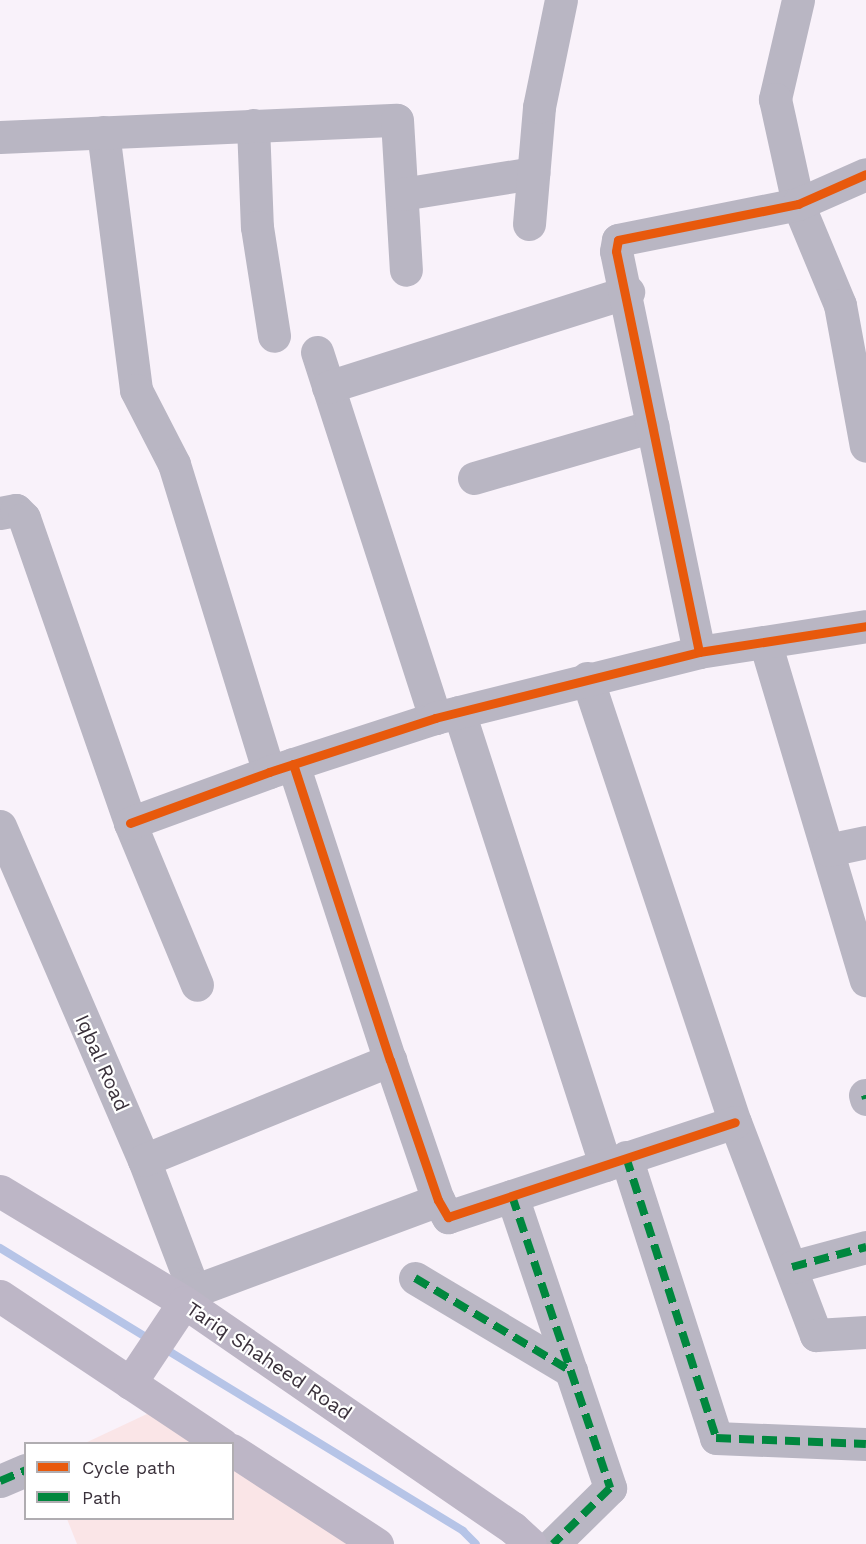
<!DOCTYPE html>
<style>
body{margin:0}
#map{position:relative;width:866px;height:1544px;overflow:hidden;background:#f9f2fa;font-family:"Work Sans",sans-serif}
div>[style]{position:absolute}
.green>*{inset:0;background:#fae5e7}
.stream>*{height:8px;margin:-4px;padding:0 4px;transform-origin:4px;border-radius:4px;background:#b6c4e7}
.minor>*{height:33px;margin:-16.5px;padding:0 16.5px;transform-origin:16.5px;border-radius:16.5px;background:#b9b6c3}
.major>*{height:33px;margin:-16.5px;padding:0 16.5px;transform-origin:16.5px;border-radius:16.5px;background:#bdb6c6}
.quiet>*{height:8px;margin-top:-4px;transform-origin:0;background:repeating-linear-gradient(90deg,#00873e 0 15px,transparent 0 23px)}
.cycleway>*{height:9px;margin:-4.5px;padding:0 4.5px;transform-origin:4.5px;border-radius:4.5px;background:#e8590c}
span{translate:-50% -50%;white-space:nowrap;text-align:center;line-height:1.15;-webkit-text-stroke:4.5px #fff;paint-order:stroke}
.street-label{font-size:20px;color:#3a313b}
.legend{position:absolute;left:24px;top:1442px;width:210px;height:78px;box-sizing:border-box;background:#fff;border:2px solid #b0adb1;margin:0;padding:8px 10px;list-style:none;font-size:18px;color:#3a313b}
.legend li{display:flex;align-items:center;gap:12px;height:30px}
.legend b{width:30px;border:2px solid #b0adb1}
</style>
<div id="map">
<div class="green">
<div style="clip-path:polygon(164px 1406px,222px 1444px,83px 1444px)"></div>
<div style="clip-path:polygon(233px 1450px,355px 1544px,77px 1544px,67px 1519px,232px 1518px)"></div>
</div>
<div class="stream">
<div style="left:0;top:1248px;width:177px;rotate:31.4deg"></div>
<div style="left:162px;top:1347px;width:353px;rotate:31.4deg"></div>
<div style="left:463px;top:1531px;width:18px;rotate:45deg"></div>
</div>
<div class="minor">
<div style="left:798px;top:0;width:102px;rotate:103.1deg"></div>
<div style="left:775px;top:99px;width:107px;rotate:77.6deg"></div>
<div style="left:798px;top:204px;width:109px;rotate:67.4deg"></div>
<div style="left:840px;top:305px;width:143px;rotate:79.6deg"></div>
<div style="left:253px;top:125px;width:102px;rotate:87.8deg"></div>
<div style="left:257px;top:227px;width:110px;rotate:81.1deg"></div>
<div style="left:103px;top:132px;width:260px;rotate:82.7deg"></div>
<div style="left:136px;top:390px;width:83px;rotate:62.8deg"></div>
<div style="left:174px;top:464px;width:322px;rotate:72.9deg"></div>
<div style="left:0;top:137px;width:397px;rotate:-2.5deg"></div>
<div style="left:397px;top:120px;width:150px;rotate:86.6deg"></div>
<div style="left:402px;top:194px;width:133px;rotate:-9.1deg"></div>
<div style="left:529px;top:224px;width:117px;rotate:-85.1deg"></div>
<div style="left:539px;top:107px;width:109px;rotate:-78.4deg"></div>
<div style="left:317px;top:352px;width:385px;rotate:72.1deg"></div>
<div style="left:328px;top:387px;width:315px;rotate:-17.6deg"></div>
<div style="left:474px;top:478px;width:186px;rotate:-16.2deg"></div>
<div style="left:0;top:513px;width:16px;rotate:-11deg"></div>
<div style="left:16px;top:510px;width:11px;rotate:45deg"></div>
<div style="left:24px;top:518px;width:323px;rotate:70.8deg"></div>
<div style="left:130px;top:823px;width:175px;rotate:67.5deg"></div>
<div style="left:765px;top:642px;width:353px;rotate:73.4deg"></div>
<div style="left:699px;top:652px;width:409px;rotate:-101.7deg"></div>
<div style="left:616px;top:251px;width:11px;rotate:-80deg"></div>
<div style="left:618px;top:240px;width:184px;rotate:-11.3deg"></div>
<div style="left:798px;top:204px;width:74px;rotate:-23.8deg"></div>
<div style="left:587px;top:678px;width:468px;rotate:71.6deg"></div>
<div style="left:735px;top:1122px;width:228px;rotate:69.2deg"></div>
<div style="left:816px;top:1335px;width:50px;rotate:-3.4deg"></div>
<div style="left:459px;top:712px;width:476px;rotate:72.1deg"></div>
<div style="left:293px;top:764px;width:311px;rotate:71.9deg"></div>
<div style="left:390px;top:1060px;width:148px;rotate:71.1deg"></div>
<div style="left:438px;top:1200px;width:20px;rotate:60deg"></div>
<div style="left:448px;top:1217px;width:302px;rotate:-18.3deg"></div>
<div style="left:130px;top:823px;width:148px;rotate:-20.1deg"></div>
<div style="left:269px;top:772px;width:175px;rotate:-18deg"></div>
<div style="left:435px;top:718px;width:272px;rotate:-14deg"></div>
<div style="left:699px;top:652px;width:169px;rotate:-8.8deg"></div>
<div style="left:0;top:826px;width:364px;rotate:66.7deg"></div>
<div style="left:144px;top:1160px;width:132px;rotate:69.1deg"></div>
<div style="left:191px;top:1283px;width:20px;rotate:110deg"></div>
<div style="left:828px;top:850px;width:39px;rotate:-12deg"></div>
<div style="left:865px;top:1095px;width:4px;rotate:76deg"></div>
<div style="left:626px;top:1157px;width:295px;rotate:72.2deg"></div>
<div style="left:716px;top:1438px;width:150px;rotate:2.3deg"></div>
<div style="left:144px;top:1160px;width:266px;rotate:-22.1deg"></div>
<div style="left:512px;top:1196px;width:308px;rotate:71.4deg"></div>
<div style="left:610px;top:1488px;width:80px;rotate:135.5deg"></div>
<div style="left:792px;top:1267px;width:77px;rotate:-15.1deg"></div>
<div style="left:415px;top:1278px;width:182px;rotate:30.8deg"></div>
<div style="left:191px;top:1292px;width:264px;rotate:-20.4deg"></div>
<div style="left:0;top:1481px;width:28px;rotate:-23deg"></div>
</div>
<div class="major">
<div style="left:0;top:1191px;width:215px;rotate:31.1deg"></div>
<div style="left:184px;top:1302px;width:399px;rotate:34.5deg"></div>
<div style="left:513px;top:1528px;width:23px;rotate:43deg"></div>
<div style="left:0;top:1296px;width:267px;rotate:33.7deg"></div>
<div style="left:130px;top:1383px;width:97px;rotate:-56.3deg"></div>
<div style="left:232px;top:1450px;width:173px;rotate:33deg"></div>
</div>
<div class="quiet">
<div style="left:865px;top:1095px;width:4px;rotate:76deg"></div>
<div style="left:626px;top:1157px;width:295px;rotate:72.2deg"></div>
<div style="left:716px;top:1438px;width:150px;rotate:2.3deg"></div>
<div style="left:512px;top:1196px;width:308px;rotate:71.4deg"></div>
<div style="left:610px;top:1488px;width:80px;rotate:135.5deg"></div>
<div style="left:792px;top:1267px;width:77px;rotate:-15.1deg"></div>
<div style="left:415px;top:1278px;width:182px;rotate:30.8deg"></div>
<div style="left:0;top:1481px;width:28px;rotate:-23deg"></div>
</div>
<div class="cycleway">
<div style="left:699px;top:652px;width:409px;rotate:-101.7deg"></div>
<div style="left:616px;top:251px;width:11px;rotate:-80deg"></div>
<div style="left:618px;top:240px;width:184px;rotate:-11.3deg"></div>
<div style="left:798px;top:204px;width:74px;rotate:-23.8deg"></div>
<div style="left:293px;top:764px;width:311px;rotate:71.9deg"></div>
<div style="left:390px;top:1060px;width:148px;rotate:71.1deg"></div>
<div style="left:438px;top:1200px;width:20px;rotate:60deg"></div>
<div style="left:448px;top:1217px;width:302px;rotate:-18.3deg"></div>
<div style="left:130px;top:823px;width:148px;rotate:-20.1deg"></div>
<div style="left:269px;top:772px;width:175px;rotate:-18deg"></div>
<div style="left:435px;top:718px;width:272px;rotate:-14deg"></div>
<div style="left:699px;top:652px;width:169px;rotate:-8.8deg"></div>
</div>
<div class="street-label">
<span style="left:102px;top:1063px;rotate:66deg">Iqbal Road</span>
<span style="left:269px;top:1361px;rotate:34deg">Tariq Shaheed Road</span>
</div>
<ul class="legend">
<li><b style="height:8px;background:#e8590c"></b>Cycle path</li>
<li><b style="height:8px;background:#00873e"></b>Path</li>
</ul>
</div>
